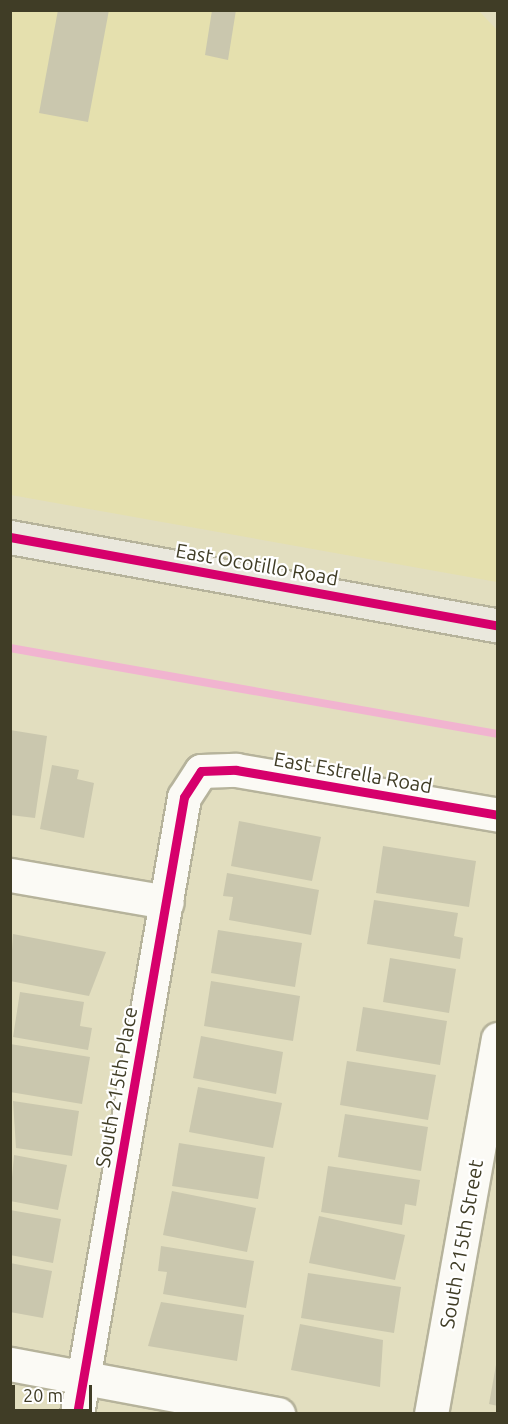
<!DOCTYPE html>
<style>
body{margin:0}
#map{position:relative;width:508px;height:1424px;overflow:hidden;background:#e2debf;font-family:Ubuntu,sans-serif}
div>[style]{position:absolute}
.built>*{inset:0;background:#e5e0ae}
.stream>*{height:8px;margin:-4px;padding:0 4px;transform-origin:4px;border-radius:4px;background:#f1b4d0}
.building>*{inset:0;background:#cac7ae}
.roads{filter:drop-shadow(2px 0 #b6b39b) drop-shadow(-2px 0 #b6b39b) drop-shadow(0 2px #b6b39b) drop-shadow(0 -2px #b6b39b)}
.minor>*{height:33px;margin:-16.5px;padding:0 16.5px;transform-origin:16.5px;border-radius:16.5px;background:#fbfaf5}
.major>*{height:33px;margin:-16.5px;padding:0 16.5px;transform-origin:16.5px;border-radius:16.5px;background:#eae8dd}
.cycleway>*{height:9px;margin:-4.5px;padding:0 4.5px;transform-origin:4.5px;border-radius:4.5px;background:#d6006c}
span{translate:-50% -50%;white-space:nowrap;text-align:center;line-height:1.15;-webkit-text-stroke:4.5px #fff;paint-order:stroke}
.street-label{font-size:20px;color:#403d26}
.frame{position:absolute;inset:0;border:12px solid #403d26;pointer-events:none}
.scale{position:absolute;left:12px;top:1385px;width:80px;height:27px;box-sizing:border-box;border:3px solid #403d26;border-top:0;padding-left:8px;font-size:18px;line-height:21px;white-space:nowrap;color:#403d26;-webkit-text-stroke:4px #fff;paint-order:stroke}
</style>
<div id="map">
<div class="built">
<div style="clip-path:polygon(478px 10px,497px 30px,497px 582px,11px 495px,10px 11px)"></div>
</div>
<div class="stream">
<div style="left:10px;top:648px;width:496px;rotate:10deg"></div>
</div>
<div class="building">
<div style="clip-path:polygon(58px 10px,109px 10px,88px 122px,39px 113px)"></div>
<div style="clip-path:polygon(212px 10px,236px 10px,228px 60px,205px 55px)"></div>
<div style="clip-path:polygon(10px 730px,47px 736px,35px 818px,10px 815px)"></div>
<div style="clip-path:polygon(52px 765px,79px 770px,77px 779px,94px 783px,84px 838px,40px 829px)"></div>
<div style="clip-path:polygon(239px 821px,321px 837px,312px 881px,231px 866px)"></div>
<div style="clip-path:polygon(383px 846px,476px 861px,469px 907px,376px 893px)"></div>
<div style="clip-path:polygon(227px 873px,319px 890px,311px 935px,229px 920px,233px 897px,223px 896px)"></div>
<div style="clip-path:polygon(374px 900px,458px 913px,454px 936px,463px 938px,460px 959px,367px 944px)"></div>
<div style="clip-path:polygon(218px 930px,302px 943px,295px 987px,211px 973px)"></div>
<div style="clip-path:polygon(13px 934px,106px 952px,89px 996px,10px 981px)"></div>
<div style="clip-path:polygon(390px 958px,456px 969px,449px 1013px,383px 1002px)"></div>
<div style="clip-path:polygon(211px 981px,300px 996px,293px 1041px,204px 1026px)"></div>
<div style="clip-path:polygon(20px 992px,84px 1002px,80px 1026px,92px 1028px,88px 1050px,13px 1037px)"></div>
<div style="clip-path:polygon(363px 1007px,447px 1021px,440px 1065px,356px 1051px)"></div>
<div style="clip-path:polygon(201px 1036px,283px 1052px,276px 1094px,193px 1078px)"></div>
<div style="clip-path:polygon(10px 1044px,90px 1057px,82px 1104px,10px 1092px)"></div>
<div style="clip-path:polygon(347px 1061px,436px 1075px,428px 1120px,340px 1105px)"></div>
<div style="clip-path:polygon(198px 1087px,282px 1103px,273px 1148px,189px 1132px)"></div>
<div style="clip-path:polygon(13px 1101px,79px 1111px,72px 1156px,16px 1148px)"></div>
<div style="clip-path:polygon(345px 1114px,428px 1127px,421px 1171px,338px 1157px)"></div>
<div style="clip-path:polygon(179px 1143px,265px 1157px,258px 1199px,172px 1186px)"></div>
<div style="clip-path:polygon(14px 1155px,67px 1165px,58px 1210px,10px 1201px)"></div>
<div style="clip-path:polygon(328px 1166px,420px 1180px,416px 1206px,405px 1204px,402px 1225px,321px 1212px)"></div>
<div style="clip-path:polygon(172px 1191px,256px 1208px,247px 1252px,163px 1235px)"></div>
<div style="clip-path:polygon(10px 1210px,61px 1219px,53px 1263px,10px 1255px)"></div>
<div style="clip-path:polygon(319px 1216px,405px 1235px,395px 1280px,309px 1263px)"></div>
<div style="clip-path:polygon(161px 1246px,254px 1261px,246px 1308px,163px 1294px,167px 1272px,158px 1271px)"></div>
<div style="clip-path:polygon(10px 1263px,52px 1271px,43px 1318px,10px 1312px)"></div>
<div style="clip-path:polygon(308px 1273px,401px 1287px,394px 1333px,301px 1318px)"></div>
<div style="clip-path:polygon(161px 1302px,244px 1315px,237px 1361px,148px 1346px)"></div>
<div style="clip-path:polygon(300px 1324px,383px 1340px,380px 1387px,291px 1370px)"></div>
<div style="clip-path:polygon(496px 1365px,498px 1366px,498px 1406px,489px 1404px)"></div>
</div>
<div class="roads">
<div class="minor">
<div style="left:10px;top:875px;width:159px;rotate:9.8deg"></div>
<div style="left:10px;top:1364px;width:273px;rotate:10.6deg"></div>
<div style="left:77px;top:1414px;width:626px;rotate:-80.16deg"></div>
<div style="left:184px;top:797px;width:31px;rotate:-57deg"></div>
<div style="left:201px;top:771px;width:35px;rotate:-2deg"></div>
<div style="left:236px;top:770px;width:266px;rotate:9.7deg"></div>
<div style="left:431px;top:1414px;width:381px;rotate:-79.9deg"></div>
</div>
<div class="major">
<div style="left:10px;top:537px;width:496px;rotate:10.3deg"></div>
</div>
</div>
<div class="cycleway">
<div style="left:10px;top:537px;width:496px;rotate:10.3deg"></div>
<div style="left:77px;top:1414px;width:626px;rotate:-80.16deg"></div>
<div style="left:184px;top:797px;width:31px;rotate:-57deg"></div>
<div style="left:201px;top:771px;width:35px;rotate:-2deg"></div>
<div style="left:236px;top:770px;width:266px;rotate:9.7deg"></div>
</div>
<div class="street-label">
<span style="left:257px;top:564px;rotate:10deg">East Ocotillo Road</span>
<span style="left:353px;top:772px;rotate:10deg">East Estrella Road</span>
<span style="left:116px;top:1087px;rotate:-80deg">South 215th Place</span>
<span style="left:461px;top:1244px;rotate:-80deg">South 215th Street</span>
</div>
<div class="frame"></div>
<div class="scale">20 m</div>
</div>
